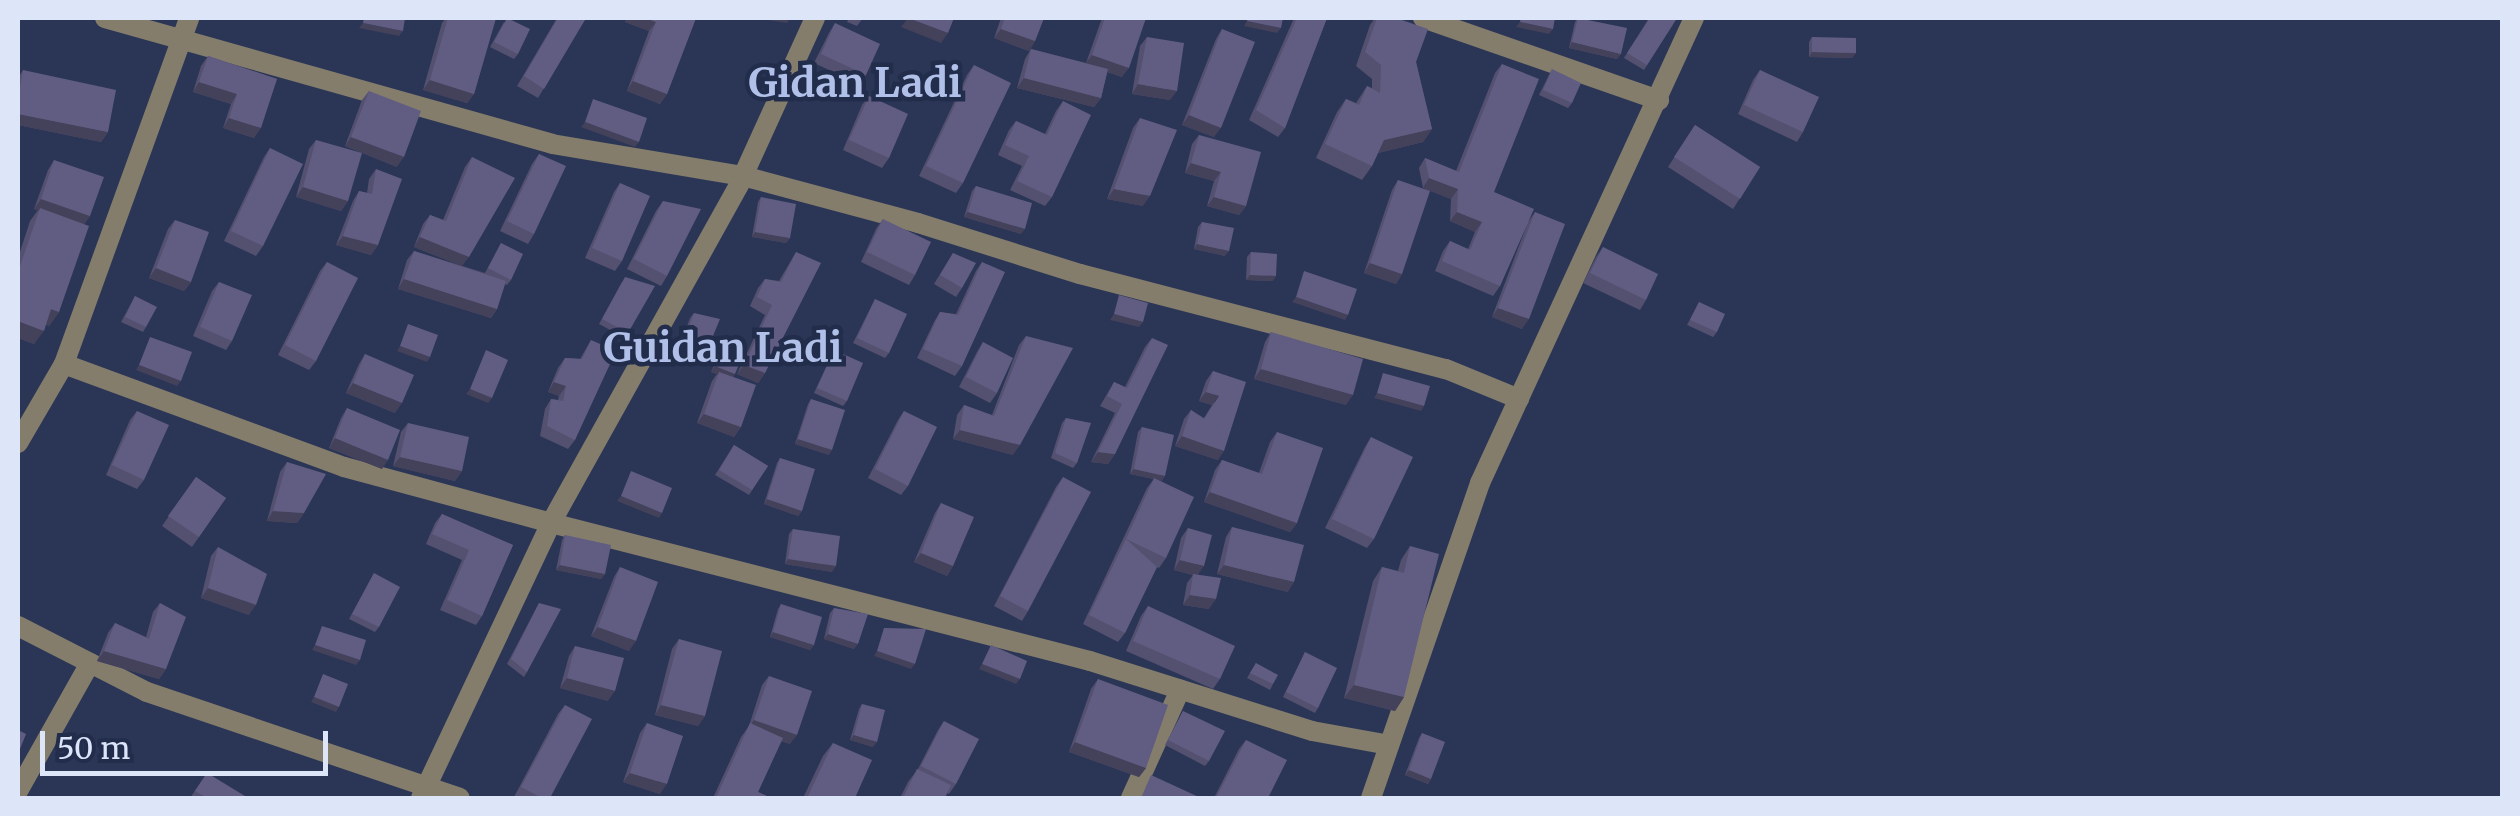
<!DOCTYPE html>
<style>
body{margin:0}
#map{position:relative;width:2520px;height:816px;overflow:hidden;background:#2b3656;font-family:Merriweather,serif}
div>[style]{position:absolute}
.street>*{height:20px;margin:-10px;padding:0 10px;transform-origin:10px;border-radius:10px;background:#847d6c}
.wall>*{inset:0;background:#535070}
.shaded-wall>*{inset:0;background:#44415b}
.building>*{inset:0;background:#615d82}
span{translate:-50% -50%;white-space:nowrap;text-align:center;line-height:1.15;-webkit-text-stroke:9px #222c4b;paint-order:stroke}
.quarter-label{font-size:40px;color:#b1c0e8;font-weight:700}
.frame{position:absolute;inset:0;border:20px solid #dde5f9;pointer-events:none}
.scale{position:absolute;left:40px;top:731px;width:288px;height:45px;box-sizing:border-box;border:5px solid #dde5f9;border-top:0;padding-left:12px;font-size:30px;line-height:35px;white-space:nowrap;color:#dde5f9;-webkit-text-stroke:8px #222c4b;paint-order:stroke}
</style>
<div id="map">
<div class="street">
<div style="left:105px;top:18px;width:464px;rotate:15.7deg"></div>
<div style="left:552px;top:144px;width:194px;rotate:9.5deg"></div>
<div style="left:743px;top:176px;width:181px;rotate:15deg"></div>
<div style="left:918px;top:223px;width:170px;rotate:17.5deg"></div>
<div style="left:1080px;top:274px;width:378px;rotate:14.6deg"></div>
<div style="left:1446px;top:369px;width:79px;rotate:22.3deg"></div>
<div style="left:815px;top:18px;width:183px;rotate:114.5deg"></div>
<div style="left:739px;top:185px;width:387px;rotate:119.1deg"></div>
<div style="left:551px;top:523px;width:556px;rotate:14.36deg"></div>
<div style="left:1090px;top:661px;width:233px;rotate:17.5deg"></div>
<div style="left:1312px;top:731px;width:78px;rotate:10.3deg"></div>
<div style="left:1423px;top:18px;width:250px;rotate:19.2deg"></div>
<div style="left:64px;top:364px;width:298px;rotate:20.2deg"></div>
<div style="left:344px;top:467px;width:214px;rotate:15.1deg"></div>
<div style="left:551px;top:523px;width:304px;rotate:115.3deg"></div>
<div style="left:18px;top:443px;width:91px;rotate:-59.8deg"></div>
<div style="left:64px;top:364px;width:368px;rotate:-70.1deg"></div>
<div style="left:18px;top:626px;width:145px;rotate:27.1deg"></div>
<div style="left:147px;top:692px;width:330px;rotate:18.7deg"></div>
<div style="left:18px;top:791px;width:147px;rotate:-60.6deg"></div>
<div style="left:1131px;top:798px;width:119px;rotate:-65.6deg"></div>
<div style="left:1371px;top:798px;width:333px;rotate:-70.9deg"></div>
<div style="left:1480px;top:483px;width:512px;rotate:-65.29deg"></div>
</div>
<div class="wall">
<div style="clip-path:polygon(446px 18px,496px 18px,474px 94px,467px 103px,423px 90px,442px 23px)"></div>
<div style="clip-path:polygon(557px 18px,586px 18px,538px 98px,517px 86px)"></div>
<div style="clip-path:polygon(627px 18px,696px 18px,667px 94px,660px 104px,627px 91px,649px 31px,625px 22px)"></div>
<div style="clip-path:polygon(849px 18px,863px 18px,857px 26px,847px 22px)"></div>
<div style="clip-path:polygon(1001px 18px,1044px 18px,1035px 41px,1029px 51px,994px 38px)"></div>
<div style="clip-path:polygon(1102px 18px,1146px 18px,1122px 77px,1107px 72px,1101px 98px,1094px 107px,1017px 88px,1025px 59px,1031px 49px,1086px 63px)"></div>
<div style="clip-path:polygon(1294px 18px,1327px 18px,1285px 128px,1278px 137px,1249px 120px)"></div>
<div style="clip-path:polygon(1375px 18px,1396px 18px,1416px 62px,1432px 129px,1423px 142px,1378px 153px,1372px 166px,1362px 180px,1316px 158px,1337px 112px,1346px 99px,1356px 103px,1367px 86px,1372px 88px,1372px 79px,1356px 66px,1370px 25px)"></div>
<div style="clip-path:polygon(1578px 18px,1621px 54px,1617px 59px,1569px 48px,1575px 22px)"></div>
<div style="clip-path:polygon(1649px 18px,1677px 18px,1644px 70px,1624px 58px)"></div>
<div style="clip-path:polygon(504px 22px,518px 54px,514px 59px,490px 47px)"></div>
<div style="clip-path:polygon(835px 23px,866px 75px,859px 84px,814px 63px,829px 33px)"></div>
<div style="clip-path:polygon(1222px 29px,1214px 137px,1182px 125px,1216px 39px)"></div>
<div style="clip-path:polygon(1147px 37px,1170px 100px,1132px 94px,1140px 46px)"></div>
<div style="clip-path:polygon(1812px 37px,1856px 53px,1852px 58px,1809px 57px,1809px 42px)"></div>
<div style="clip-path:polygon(208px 56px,277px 79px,254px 138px,223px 128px,231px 104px,193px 92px,201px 66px)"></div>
<div style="clip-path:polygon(1502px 64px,1494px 192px,1528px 222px,1535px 212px,1522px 329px,1492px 317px,1528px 222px,1500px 286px,1493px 296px,1435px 271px,1443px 251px,1450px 241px,1468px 249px,1475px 232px,1450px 221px,1451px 199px,1423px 188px,1419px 168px,1425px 158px,1456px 171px,1495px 73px)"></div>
<div style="clip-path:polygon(974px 65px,963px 183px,956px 193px,919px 176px,967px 75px)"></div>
<div style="clip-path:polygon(1552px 69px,1572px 103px,1568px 108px,1539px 95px)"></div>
<div style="clip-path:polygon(23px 70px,108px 132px,101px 142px,18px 125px,18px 78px)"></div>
<div style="clip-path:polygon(1760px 70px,1803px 132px,1797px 142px,1738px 114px,1753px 80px)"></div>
<div style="clip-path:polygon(369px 91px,397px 167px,345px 146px,362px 100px)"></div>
<div style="clip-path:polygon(869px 96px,889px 158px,882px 168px,843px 150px,862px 105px)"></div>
<div style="clip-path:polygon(1063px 101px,1052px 197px,1045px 206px,1010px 190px,1022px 166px,998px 155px,1009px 130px,1016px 121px,1045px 134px,1056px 111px)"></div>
<div style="clip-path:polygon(1140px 118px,1143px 206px,1107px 199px,1133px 128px)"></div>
<div style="clip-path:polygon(1695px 125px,1760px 167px,1733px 209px,1668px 167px)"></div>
<div style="clip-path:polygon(1199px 135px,1246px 206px,1239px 215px,1207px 206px,1214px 181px,1185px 173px,1192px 144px)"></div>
<div style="clip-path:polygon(316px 140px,348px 201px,341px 211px,296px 197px,309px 149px)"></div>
<div style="clip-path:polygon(270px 148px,263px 246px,256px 256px,224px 241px,264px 157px)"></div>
<div style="clip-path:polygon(539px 154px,534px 234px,528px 244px,500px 231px,532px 164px)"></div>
<div style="clip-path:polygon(472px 157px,462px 266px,414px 247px,423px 224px,430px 215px,443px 220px,465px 167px)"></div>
<div style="clip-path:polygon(54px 160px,90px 216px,84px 224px,59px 312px,49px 326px,46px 324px,34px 344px,18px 338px,18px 258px,30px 221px,38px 210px,34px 209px,48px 170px)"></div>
<div style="clip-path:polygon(376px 169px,378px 245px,371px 255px,336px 245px,353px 201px,359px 191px,367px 193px,369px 179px)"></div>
<div style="clip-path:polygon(1398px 180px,1402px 274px,1396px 284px,1364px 273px,1392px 190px)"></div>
<div style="clip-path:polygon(620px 183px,622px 261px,615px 271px,585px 258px,614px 192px)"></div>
<div style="clip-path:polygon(976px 186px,1021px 234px,964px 217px,972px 191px)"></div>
<div style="clip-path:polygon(761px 197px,790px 238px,786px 243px,752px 237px,758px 202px)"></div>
<div style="clip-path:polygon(663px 201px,667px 276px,661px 286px,627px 269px,656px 211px)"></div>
<div style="clip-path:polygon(883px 219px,915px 275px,909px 285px,861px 262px,876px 229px)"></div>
<div style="clip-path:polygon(175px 220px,191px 282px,184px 291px,149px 278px,168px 229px)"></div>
<div style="clip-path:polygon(1202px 222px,1225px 256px,1194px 249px,1198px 227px)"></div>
<div style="clip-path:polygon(501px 243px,511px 280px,507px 285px,505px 284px,497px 309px,491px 318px,398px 289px,407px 260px,414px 251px,485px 273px)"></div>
<div style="clip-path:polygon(1603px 247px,1646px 300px,1640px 310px,1583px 283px,1596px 257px)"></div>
<div style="clip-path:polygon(796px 252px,765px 373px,758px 383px,737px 374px,765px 315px,750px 306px,758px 288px,765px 279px,779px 281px)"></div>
<div style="clip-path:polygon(1251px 252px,1273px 281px,1246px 280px,1247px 257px)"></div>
<div style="clip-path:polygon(953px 253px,962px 288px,956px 297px,934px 284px)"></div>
<div style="clip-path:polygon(327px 262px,316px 361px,309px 370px,278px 355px,320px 271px)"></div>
<div style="clip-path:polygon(982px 262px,962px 366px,955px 376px,917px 358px,934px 322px,940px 312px,956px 314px,976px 271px)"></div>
<div style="clip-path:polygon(219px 282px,232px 341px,226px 350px,193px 336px,212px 291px)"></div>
<div style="clip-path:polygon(622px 282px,628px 333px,625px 338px,599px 324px)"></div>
<div style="clip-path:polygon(135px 296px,146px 327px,143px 332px,121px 322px)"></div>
<div style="clip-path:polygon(875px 299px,889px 353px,885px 358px,853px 343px)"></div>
<div style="clip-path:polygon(1699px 302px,1717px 332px,1713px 337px,1687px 325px)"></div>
<div style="clip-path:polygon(694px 313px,703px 360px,700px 365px,673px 364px,690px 318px)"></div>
<div style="clip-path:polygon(1271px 332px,1346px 405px,1254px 379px,1265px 342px)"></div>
<div style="clip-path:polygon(1026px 336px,1013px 455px,953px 439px,957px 415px,964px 405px,992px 415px,1019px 345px)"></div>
<div style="clip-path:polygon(1152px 338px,1115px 454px,1108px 464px,1091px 462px,1115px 413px,1100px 406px,1114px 382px,1125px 387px,1145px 347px)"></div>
<div style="clip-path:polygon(591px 340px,575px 440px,568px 449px,540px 436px,545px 409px,551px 399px,558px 400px,559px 396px,548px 392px,558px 368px,565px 358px,580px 359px)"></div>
<div style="clip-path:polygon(983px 342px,997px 393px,990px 403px,959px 387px,977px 352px)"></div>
<div style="clip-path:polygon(723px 344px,734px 377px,741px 427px,734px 437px,697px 423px,712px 381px,717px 374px,711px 372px)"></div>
<div style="clip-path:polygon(834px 350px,847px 401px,843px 406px,814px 393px)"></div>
<div style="clip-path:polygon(365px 354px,395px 413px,346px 393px,359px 364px)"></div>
<div style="clip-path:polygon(1213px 371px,1218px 460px,1175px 446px,1184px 419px,1191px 410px,1204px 418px,1212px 405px,1199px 401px,1206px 381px)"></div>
<div style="clip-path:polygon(811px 399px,829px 455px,795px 444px,808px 404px)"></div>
<div style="clip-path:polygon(347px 408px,382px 469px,329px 448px,341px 418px)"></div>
<div style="clip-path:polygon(137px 411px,144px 480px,137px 489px,106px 475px,130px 420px)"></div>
<div style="clip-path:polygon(904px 411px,908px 486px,901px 495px,868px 478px,898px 420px)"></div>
<div style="clip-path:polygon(1066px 418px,1077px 463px,1073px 468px,1051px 458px,1062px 423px)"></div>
<div style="clip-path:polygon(408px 423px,462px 471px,455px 481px,393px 466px,401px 432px)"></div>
<div style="clip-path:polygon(1142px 427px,1162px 481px,1156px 479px,1166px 558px,1159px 568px,1157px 567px,1125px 633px,1118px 642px,1083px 624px,1147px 488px,1154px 479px,1130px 474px,1138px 432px)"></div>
<div style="clip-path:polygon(1277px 432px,1297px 523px,1290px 532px,1204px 502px,1215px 470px,1222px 460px,1259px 473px,1270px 442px)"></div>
<div style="clip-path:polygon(1371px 437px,1374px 539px,1367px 548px,1325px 528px,1365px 447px)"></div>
<div style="clip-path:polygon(734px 445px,768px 466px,749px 495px,715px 475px)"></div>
<div style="clip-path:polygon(780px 458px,802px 511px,798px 516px,764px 504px,777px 463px)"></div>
<div style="clip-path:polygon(287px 462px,304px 513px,297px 523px,267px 521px,280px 472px)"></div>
<div style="clip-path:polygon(196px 477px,226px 498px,192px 547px,162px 526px)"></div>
<div style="clip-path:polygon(1063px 477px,1028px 611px,1022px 621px,994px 606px,1056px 487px)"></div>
<div style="clip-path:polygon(941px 503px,953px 566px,947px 576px,914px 562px,935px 513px)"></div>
<div style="clip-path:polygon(442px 514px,513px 545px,482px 616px,476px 625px,440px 610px,462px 560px,426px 544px,435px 523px)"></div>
<div style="clip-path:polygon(1232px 527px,1288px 592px,1217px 574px,1226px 537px)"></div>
<div style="clip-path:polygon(1188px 528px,1198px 574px,1209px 609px,1183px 605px,1187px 583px,1193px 575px,1174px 570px,1181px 538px)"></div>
<div style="clip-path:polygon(793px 529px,832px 572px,785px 564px,789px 534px)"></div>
<div style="clip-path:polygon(565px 535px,605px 574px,601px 579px,556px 570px,562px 540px)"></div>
<div style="clip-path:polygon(1410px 546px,1404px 697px,1395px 711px,1344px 698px,1373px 581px,1382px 567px,1398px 571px,1401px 560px)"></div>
<div style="clip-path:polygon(218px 547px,249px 615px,201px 598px,211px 556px)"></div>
<div style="clip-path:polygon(620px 567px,629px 651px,591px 636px,614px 577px)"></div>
<div style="clip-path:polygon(374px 573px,379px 627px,375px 632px,349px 619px)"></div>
<div style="clip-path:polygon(160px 603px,166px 669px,159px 679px,97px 661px,108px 633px,115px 623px,146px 637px,153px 612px)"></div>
<div style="clip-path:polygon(539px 603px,527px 672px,524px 677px,507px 664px)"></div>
<div style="clip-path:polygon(781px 604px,814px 645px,810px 650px,770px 637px,778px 609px)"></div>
<div style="clip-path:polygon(1148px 606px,1220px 679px,1213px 689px,1126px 651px,1141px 616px)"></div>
<div style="clip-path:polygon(834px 608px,854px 649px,824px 639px,830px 613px)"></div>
<div style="clip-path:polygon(679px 639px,705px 716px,698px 726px,655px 715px,672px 649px)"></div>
<div style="clip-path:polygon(575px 646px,608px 701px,560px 688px,569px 656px)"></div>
<div style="clip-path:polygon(1305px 652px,1318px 708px,1315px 713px,1283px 697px)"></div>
<div style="clip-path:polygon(1256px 663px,1273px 684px,1270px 690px,1247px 678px)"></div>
<div style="clip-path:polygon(769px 676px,790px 744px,781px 741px,758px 792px,771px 798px,713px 798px,741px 737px,749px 726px,762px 685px)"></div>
<div style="clip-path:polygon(1098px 679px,1146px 768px,1139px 777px,1069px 752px,1091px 689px)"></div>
<div style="clip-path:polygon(862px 704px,873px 747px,850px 740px,859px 709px)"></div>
<div style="clip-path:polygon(565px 705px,550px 798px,518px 798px,514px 797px,558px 714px)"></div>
<div style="clip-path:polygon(1183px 711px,1209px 761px,1205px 766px,1165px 745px)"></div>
<div style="clip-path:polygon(944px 721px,956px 784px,949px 794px,947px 793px,945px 798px,900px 798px,908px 782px,918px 769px,938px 730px)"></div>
<div style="clip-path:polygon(647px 723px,660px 794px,623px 782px,640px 733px)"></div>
<div style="clip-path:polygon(1422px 733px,1431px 779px,1428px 784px,1405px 775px,1419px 738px)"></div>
<div style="clip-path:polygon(1246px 740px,1268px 798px,1214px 798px,1239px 749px)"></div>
<div style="clip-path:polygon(833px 743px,855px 798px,803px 798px,823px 756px)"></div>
<div style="clip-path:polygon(207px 773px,248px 798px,190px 798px)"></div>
</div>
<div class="shaded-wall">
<div style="clip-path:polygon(628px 18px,645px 18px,656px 22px,649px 31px,625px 22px)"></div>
<div style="clip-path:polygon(756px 18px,790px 18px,787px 23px)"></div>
<div style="clip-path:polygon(908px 18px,948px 33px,941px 43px,901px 27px)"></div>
<div style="clip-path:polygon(1247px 21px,1281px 28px,1277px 33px,1244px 26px)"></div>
<div style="clip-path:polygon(1520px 22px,1553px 29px,1549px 34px,1516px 27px)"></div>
<div style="clip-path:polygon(363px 23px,403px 31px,399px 36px,359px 28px)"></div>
<div style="clip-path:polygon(1001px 29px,1035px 41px,1029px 51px,994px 38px)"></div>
<div style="clip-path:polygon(1572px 42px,1621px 54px,1617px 59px,1569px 48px)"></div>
<div style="clip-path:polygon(1812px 52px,1856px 53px,1852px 58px,1809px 57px)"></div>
<div style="clip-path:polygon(1092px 55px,1129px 68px,1122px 77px,1085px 64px)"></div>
<div style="clip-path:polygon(1024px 78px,1101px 98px,1094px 107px,1017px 88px)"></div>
<div style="clip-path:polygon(430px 80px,474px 94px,467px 103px,423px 90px)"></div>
<div style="clip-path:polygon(633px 81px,667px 94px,660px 104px,627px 91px)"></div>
<div style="clip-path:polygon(199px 82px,237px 94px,231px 104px,193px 92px)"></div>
<div style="clip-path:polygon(1138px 84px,1177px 91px,1170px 100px,1132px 94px)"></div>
<div style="clip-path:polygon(18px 114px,108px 132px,101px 142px,18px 125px)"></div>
<div style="clip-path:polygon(1189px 115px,1221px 128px,1214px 137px,1182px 125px)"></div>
<div style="clip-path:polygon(229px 118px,261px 128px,254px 138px,223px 128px)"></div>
<div style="clip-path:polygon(585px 122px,639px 142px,635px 147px,581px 127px)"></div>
<div style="clip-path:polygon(1432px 129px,1423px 142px,1374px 154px,1384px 140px)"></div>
<div style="clip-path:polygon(351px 137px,404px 157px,397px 167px,345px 146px)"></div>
<div style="clip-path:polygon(1191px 163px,1221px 172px,1214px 181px,1185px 173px)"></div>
<div style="clip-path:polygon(1429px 178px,1458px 189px,1451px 199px,1423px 188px)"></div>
<div style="clip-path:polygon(303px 187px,348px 201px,341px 211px,296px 197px)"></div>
<div style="clip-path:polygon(1114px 189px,1150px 196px,1143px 206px,1107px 199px)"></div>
<div style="clip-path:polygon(1214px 197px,1246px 206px,1239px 215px,1207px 206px)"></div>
<div style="clip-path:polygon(41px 199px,90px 216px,83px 226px,34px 209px)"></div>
<div style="clip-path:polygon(968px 212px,1025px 229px,1021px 234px,964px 217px)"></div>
<div style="clip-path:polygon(1457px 212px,1482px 222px,1475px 232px,1450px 221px)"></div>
<div style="clip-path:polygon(755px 232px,790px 238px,786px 243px,752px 237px)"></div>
<div style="clip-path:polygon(343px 236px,378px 245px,371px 255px,336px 245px)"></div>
<div style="clip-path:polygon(420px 237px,469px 257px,462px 266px,414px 247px)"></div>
<div style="clip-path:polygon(1197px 244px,1229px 251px,1225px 256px,1194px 249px)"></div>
<div style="clip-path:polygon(1370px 263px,1402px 274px,1396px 284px,1364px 273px)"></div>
<div style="clip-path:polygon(156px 268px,191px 282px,184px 291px,149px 278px)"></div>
<div style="clip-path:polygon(1250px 275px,1276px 276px,1273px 281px,1246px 280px)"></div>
<div style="clip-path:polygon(404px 279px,497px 309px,491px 318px,398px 289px)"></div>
<div style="clip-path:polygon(1296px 297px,1348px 315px,1345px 320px,1292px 302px)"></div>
<div style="clip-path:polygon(1498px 308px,1529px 319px,1522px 329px,1492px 317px)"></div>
<div style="clip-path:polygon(51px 309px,59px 312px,49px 326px,42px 323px)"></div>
<div style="clip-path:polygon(1114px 314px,1143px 322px,1139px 327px,1110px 320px)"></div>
<div style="clip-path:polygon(18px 321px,44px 331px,34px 344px,18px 338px)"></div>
<div style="clip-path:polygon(400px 346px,430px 357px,427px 362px,397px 351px)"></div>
<div style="clip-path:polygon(677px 359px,703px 360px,700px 365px,673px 364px)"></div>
<div style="clip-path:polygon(139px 365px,181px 381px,177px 386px,136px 370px)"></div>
<div style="clip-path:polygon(744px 365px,765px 373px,758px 383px,737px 374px)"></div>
<div style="clip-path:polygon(715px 366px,735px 374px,732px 380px,711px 372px)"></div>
<div style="clip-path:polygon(1261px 369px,1353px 395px,1346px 405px,1254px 379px)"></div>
<div style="clip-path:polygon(554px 382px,566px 386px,559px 396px,548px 392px)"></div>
<div style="clip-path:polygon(353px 383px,402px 403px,395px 413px,346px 393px)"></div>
<div style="clip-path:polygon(470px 389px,492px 398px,488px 403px,466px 394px)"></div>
<div style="clip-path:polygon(1206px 392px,1219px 396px,1212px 405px,1199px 401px)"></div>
<div style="clip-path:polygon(1377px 393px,1424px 406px,1421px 411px,1374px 398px)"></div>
<div style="clip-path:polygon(704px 414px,741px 427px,734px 437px,697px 423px)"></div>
<div style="clip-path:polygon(960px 430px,1020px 445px,1013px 455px,953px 439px)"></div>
<div style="clip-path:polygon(1182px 436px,1224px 451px,1218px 460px,1175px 446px)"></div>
<div style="clip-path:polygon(335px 438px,388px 460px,382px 469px,329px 448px)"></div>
<div style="clip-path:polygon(798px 439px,832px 450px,829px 455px,795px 444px)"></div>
<div style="clip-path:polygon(1098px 452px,1115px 454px,1108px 464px,1091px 462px)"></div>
<div style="clip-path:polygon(400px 457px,462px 471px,455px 481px,393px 466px)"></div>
<div style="clip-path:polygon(1134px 469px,1165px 476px,1162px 481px,1130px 474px)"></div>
<div style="clip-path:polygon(1210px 492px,1297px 523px,1290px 532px,1204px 502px)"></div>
<div style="clip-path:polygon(621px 496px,662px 513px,659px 518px,617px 501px)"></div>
<div style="clip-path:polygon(767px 499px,802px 511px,798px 516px,764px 504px)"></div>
<div style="clip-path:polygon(273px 511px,304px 513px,297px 523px,267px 521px)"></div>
<div style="clip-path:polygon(921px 553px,953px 566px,947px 576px,914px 562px)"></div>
<div style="clip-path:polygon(788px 559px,836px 566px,832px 572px,785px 564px)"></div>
<div style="clip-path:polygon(1180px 560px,1204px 566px,1197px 576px,1174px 570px)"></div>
<div style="clip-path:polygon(560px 565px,605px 574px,601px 579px,556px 570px)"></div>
<div style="clip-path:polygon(1224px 565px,1294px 582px,1288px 592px,1217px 574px)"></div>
<div style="clip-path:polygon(208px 588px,256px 605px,249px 615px,201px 598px)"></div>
<div style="clip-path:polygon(1190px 595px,1216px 599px,1209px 609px,1183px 605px)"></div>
<div style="clip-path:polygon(598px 627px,636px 641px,629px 651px,591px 636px)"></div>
<div style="clip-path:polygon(773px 632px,814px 645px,810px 650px,770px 637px)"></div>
<div style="clip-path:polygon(828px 634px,858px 644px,854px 649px,824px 639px)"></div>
<div style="clip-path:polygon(315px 645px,360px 660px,356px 665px,312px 650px)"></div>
<div style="clip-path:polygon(104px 651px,166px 669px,159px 679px,97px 661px)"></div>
<div style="clip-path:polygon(877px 651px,915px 664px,911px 669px,874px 656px)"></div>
<div style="clip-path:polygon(982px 664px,1020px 679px,1016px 684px,979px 669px)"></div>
<div style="clip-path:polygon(567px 678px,615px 691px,608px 701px,560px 688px)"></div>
<div style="clip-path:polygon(1354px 685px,1404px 697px,1395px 711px,1344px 698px)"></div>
<div style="clip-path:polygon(314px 697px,339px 707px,336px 712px,311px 702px)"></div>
<div style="clip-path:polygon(661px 705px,705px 716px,698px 726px,655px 715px)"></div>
<div style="clip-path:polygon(754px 720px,797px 735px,790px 744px,747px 730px)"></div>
<div style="clip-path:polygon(854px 735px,877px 742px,873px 747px,850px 740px)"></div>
<div style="clip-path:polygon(1075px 742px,1146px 768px,1139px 777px,1069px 752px)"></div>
<div style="clip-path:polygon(1409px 770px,1431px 779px,1428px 784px,1405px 775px)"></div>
<div style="clip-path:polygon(630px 773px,667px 784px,660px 794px,623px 782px)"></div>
</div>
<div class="building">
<div style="clip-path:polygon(364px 18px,405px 18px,403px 31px,363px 23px)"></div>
<div style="clip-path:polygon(448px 18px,496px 18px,474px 94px,430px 80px)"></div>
<div style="clip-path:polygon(507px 18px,530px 29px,518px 54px,494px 42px)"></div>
<div style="clip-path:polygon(558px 18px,586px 18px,544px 89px,524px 76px)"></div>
<div style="clip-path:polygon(645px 18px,696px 18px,667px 94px,633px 81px,656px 22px)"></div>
<div style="clip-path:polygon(908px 18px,954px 18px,948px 33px)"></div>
<div style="clip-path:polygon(1005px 18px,1044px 18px,1035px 41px,1001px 29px)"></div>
<div style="clip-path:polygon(1105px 18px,1146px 18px,1129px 68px,1092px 55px)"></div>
<div style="clip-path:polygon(1248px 18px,1283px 18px,1281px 28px,1247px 21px)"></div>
<div style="clip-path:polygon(1297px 18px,1327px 18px,1285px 128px,1256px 110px)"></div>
<div style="clip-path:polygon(1377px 18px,1396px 18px,1428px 29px,1416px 62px,1432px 129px,1384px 140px,1372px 166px,1325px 144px,1346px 99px,1359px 105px,1367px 86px,1380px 93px,1381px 65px,1365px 52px)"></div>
<div style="clip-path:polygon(1521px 18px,1555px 18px,1553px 29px,1520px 22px)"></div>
<div style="clip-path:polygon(1578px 18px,1627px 28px,1621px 54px,1572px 42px)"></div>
<div style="clip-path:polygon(1650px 18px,1677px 18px,1647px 65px,1627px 53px)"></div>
<div style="clip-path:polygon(835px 23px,880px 44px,866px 75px,821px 54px)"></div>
<div style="clip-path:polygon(1222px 29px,1255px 42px,1221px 128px,1189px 115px)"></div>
<div style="clip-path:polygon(1147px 37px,1184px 43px,1177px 91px,1138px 84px)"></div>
<div style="clip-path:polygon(1812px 37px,1856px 38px,1856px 53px,1812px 52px)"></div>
<div style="clip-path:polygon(1031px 49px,1108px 69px,1101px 98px,1024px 78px)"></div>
<div style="clip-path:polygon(208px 56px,277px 79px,261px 128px,229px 118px,237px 94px,199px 82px)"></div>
<div style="clip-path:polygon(1502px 64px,1539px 79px,1494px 192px,1534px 209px,1500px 286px,1442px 261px,1450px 241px,1470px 250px,1482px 222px,1457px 212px,1458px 189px,1429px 178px,1425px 158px,1459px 172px)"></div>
<div style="clip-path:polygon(974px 65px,1011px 83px,963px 183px,926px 166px)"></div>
<div style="clip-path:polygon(1552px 69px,1581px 83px,1572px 103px,1543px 90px)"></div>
<div style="clip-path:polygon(23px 70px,116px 90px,108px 132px,18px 114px,18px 98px)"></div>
<div style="clip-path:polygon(1760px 70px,1819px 97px,1803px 132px,1744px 105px)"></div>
<div style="clip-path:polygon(369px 91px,421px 111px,404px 157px,351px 137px)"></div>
<div style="clip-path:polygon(869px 96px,908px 114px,889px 158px,849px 140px)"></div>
<div style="clip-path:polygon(593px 99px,647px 118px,639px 142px,585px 122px)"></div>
<div style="clip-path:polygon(1063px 101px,1091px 115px,1052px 197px,1017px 181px,1029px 156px,1005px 145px,1016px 121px,1047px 135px)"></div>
<div style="clip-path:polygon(1140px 118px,1177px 130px,1150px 196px,1114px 189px)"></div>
<div style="clip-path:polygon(1695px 125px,1760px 167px,1740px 199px,1674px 157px)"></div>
<div style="clip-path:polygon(1199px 135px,1261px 152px,1246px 206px,1214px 197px,1221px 172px,1191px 163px)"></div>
<div style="clip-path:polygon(316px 140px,362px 153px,348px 201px,303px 187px)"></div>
<div style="clip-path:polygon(270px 148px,303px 164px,263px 246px,231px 231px)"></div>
<div style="clip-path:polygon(539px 154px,566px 166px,534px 234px,507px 221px)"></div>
<div style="clip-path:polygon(472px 157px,515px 178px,469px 257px,420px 237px,430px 215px,446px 221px)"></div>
<div style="clip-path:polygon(54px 160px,104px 177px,90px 216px,41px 199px)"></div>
<div style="clip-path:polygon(376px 169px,402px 179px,378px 245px,343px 236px,359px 191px,372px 194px)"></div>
<div style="clip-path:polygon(1398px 180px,1430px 191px,1402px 274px,1370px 263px)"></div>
<div style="clip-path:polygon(620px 183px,650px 196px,622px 261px,592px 248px)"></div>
<div style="clip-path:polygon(976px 186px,1032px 203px,1025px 229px,968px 212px)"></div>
<div style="clip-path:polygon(761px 197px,796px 204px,790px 238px,755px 232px)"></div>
<div style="clip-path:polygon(663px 201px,701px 209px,667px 276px,634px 259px)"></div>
<div style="clip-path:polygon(40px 208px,89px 226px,59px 312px,51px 309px,44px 331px,18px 321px,18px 272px)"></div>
<div style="clip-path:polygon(1535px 212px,1565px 224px,1529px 319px,1498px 308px)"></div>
<div style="clip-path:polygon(883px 219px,931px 242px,915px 275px,867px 252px)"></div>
<div style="clip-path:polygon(175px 220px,209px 232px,191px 282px,156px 268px)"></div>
<div style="clip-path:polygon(1202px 222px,1234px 228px,1229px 251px,1197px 244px)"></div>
<div style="clip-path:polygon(501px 243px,523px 254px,511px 280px,488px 268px)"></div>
<div style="clip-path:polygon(1603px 247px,1658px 274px,1646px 300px,1590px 273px)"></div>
<div style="clip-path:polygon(414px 251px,506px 281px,497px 309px,404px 279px)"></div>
<div style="clip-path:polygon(796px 252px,821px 263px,765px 373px,744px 365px,772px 305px,757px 297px,765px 279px,781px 282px)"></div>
<div style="clip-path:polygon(1251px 252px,1277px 254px,1276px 276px,1250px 275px)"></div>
<div style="clip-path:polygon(953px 253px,976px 263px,962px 288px,940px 275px)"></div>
<div style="clip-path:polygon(327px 262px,358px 278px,316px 361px,285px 345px)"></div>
<div style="clip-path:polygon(982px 262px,1005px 272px,962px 366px,923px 349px,940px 312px,958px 315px)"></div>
<div style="clip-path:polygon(1304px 271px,1357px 289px,1348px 315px,1296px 297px)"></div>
<div style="clip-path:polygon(625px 277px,655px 286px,628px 333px,602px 319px)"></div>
<div style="clip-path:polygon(219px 282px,252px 295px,232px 341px,200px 327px)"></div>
<div style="clip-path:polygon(1119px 295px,1148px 303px,1143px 322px,1114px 314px)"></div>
<div style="clip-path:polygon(135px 296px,157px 307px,146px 327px,125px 317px)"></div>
<div style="clip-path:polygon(875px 299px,907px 314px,889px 353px,857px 338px)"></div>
<div style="clip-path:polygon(1699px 302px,1725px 314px,1717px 332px,1690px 320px)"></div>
<div style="clip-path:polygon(694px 313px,720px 319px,703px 360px,677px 359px)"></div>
<div style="clip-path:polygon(408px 324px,438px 335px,430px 357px,400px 346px)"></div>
<div style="clip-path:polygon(1271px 332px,1363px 359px,1353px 395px,1261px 369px)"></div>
<div style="clip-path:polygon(1026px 336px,1073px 348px,1020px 445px,960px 430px,964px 405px,994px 416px)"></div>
<div style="clip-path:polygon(150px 337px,192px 352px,181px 381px,139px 365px)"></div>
<div style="clip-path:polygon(1152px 338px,1168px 345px,1115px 454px,1098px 452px,1122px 404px,1107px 396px,1114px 382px,1127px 388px)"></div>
<div style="clip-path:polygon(591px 340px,616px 351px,575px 440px,547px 426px,551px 399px,563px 401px,566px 386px,554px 382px,565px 358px,582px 359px)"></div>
<div style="clip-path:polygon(983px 342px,1013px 358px,997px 393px,966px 377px)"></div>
<div style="clip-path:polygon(723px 344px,744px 352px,735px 374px,715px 366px)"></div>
<div style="clip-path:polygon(486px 350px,508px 360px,492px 398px,470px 389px)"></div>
<div style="clip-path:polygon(834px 350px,863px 363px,847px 401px,817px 388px)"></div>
<div style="clip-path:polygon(365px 354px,414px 375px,402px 403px,353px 383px)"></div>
<div style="clip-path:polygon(1213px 371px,1246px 382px,1224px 451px,1182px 436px,1191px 410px,1204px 419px,1219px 396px,1206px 392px)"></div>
<div style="clip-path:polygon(719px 372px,756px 385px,741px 427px,704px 414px)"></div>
<div style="clip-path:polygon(1383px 373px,1430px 386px,1424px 406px,1377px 393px)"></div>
<div style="clip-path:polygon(811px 399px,845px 410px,832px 450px,798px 439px)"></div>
<div style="clip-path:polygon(347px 408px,400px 430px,388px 460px,335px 438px)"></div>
<div style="clip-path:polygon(137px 411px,169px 425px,144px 480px,112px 465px)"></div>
<div style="clip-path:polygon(904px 411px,937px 427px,908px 486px,875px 469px)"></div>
<div style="clip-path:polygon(1066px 418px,1091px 423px,1077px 463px,1055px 453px)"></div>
<div style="clip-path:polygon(408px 423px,469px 437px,462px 471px,400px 457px)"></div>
<div style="clip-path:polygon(1142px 427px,1174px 435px,1165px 476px,1134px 469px)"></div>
<div style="clip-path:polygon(1277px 432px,1323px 448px,1297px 523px,1210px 492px,1222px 460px,1262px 474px)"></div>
<div style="clip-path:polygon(1371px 437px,1413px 457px,1374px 539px,1332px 519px)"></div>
<div style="clip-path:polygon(734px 445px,768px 466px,752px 490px,719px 470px)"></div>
<div style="clip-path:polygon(780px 458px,815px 469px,802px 511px,767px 499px)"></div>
<div style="clip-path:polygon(287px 462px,326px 474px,304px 513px,273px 511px)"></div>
<div style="clip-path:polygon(631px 471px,672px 488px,662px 513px,621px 496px)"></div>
<div style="clip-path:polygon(196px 477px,226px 498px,199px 537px,168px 516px)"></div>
<div style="clip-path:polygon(1063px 477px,1091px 492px,1028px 611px,1000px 596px)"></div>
<div style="clip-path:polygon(1154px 478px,1194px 497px,1166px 558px,1126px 539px)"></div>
<div style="clip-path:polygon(941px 503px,974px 517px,953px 566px,921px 553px)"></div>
<div style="clip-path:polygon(442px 514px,513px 545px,482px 616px,447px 600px,469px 550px,432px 534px)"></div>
<div style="clip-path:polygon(1232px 527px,1304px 545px,1294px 582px,1224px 565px)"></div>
<div style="clip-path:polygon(1188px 528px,1212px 535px,1204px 566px,1180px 560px)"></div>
<div style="clip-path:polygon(793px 529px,840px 536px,836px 566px,788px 559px)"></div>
<div style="clip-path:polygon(565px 535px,611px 545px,605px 574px,560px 565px)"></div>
<div style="clip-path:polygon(1126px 539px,1157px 567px,1125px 633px,1089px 615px)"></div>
<div style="clip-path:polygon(1410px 546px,1439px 554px,1404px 697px,1354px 685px,1382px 567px,1404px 573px)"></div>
<div style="clip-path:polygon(218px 547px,267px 574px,256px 605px,208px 588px)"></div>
<div style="clip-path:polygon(620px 567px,658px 582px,636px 641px,598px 627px)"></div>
<div style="clip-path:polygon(374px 573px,400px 587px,379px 627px,352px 614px)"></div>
<div style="clip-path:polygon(1193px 574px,1221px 578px,1216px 599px,1190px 595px)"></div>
<div style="clip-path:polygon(160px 603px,186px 617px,166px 669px,104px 651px,115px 623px,149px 639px)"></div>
<div style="clip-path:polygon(539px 603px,561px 609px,527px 672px,511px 659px)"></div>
<div style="clip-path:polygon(781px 604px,822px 617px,814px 645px,773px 632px)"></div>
<div style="clip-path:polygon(1148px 606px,1235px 646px,1220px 679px,1133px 641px)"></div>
<div style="clip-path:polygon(834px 608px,868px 614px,858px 644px,828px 634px)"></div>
<div style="clip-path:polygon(322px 626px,366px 640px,360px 660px,315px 645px)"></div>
<div style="clip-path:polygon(884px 628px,926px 629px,915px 664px,877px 651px)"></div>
<div style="clip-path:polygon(679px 639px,722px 651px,705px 716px,661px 705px)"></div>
<div style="clip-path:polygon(991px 645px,1027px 661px,1020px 679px,982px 664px)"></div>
<div style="clip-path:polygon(575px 646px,624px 658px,615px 691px,567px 678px)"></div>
<div style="clip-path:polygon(1305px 652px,1337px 668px,1318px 708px,1286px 692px)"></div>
<div style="clip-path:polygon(1256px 663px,1278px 675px,1273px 684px,1250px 673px)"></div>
<div style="clip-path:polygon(323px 674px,348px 684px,339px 707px,314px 697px)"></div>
<div style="clip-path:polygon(769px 676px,812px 691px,797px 735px,754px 720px)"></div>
<div style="clip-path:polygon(1098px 679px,1168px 705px,1146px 768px,1075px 742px)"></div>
<div style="clip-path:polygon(862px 704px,885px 710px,877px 742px,854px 735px)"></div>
<div style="clip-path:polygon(565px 705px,592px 719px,550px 798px,542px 798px,521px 787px)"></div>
<div style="clip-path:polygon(1183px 711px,1225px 731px,1209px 761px,1168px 740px)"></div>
<div style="clip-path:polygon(944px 721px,979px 739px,956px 784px,921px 766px)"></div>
<div style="clip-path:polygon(647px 723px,683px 736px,667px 784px,630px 773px)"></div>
<div style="clip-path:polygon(750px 723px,783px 738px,758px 792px,771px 798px,716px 798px)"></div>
<div style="clip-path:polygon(18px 730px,26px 734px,18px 754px)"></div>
<div style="clip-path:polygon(1422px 733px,1445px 742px,1431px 779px,1409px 770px)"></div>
<div style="clip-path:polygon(1246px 740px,1287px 760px,1268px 798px,1216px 798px)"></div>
<div style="clip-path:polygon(833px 743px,872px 760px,855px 798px,807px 798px)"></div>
<div style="clip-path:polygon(917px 769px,951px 785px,945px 798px,903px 798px)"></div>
<div style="clip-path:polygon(207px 773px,248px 798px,207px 798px,195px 791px)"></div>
<div style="clip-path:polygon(1151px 775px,1201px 798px,1141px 798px)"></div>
</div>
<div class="quarter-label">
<span style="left:855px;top:83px">Gidan Ladi</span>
<span style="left:723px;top:348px">Guidan Ladi</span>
</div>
<div class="frame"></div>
<div class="scale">50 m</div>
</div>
